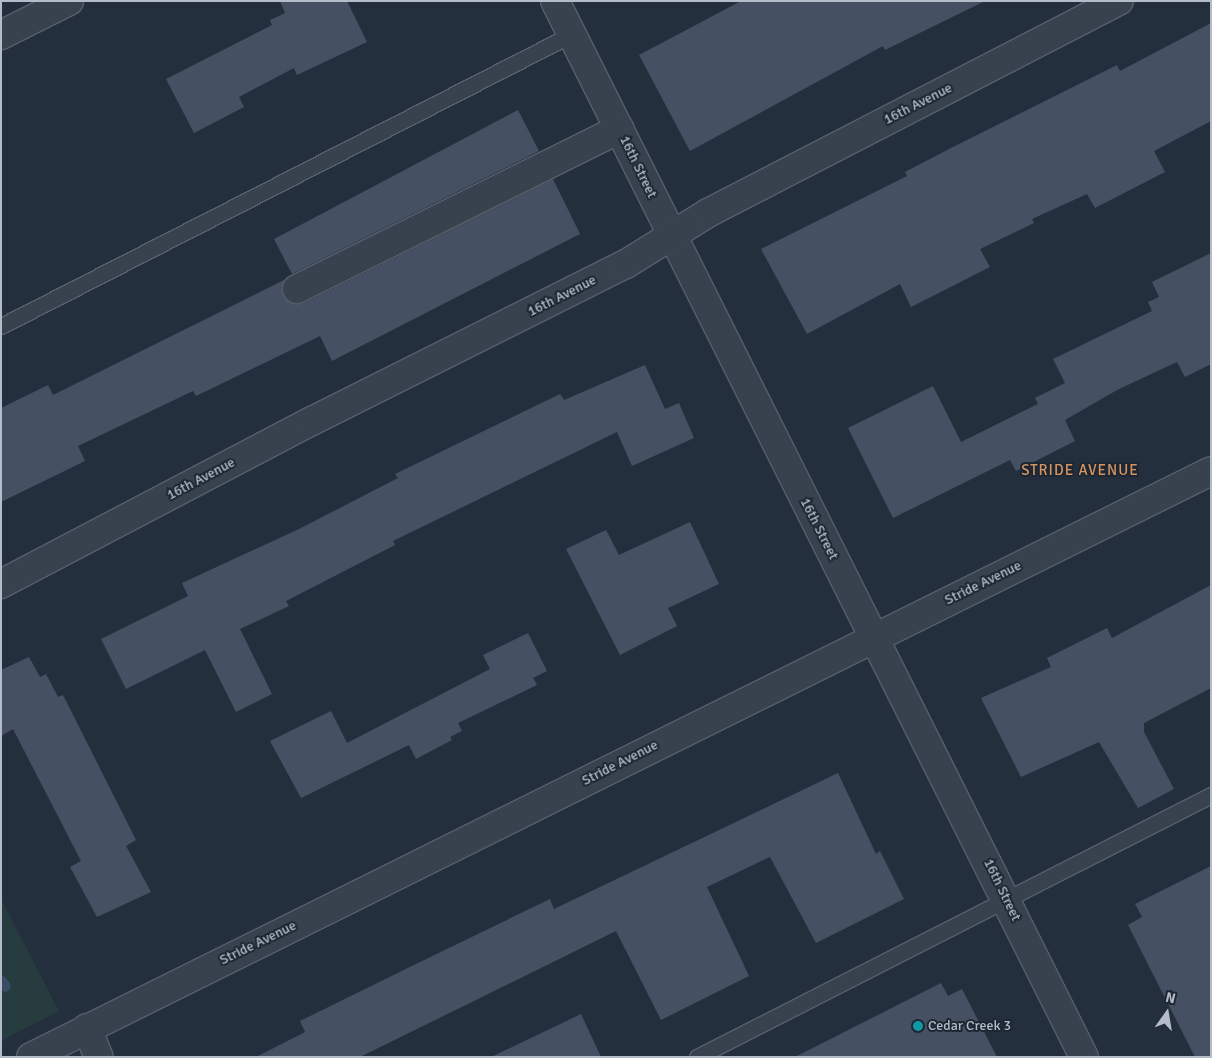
<!DOCTYPE html>
<style>
body{margin:0}
#map{position:relative;width:1212px;height:1058px;overflow:hidden;background:#242f3e;font-family:Signika,sans-serif}
div>[style]{position:absolute}
.green>*{inset:0;background:#263c3f}
.stream>*{height:11px;margin:-5.5px;padding:0 5.5px;transform-origin:5.5px;border-radius:5.5px;background:#394c67}
.building>*{inset:0;background:#455162}
.roads{filter:drop-shadow(1px 0 #565f6c) drop-shadow(-1px 0 #565f6c) drop-shadow(0 1px #565f6c) drop-shadow(0 -1px #565f6c)}
.lane>*{height:15px;margin:-7.5px;padding:0 7.5px;transform-origin:7.5px;border-radius:7.5px;background:#38414e}
.street>*{height:28px;margin:-14px;padding:0 14px;transform-origin:14px;border-radius:14px;background:#38414e}
.dots>*{width:14px;height:14px;translate:-50% -50%;box-sizing:border-box;border:2px solid #1d2633;border-radius:50%}
span{translate:-50% -50%;white-space:nowrap;text-align:center;line-height:1.15;-webkit-text-stroke:4px #1d2633;paint-order:stroke}
.street-label{font-size:14px;color:#b4bcc9}
.poi-label{font-size:14px;color:#b4bcc9}
.left{translate:0 -50%;text-align:left}
.neighbourhood-label{font-size:15px;color:#d59563;letter-spacing:1px}
.frame{position:absolute;inset:0;border:2px solid #b4bcc9;pointer-events:none}
.north{position:absolute;left:1142px;top:988px;width:50px;height:50px;-webkit-text-stroke:4px #1d2633;paint-order:stroke;rotate:13deg;font-size:14px;font-weight:700;line-height:20px;text-align:center;color:#b4bcc9}
.north::after{content:'';display:block;margin:auto;width:18px;height:22px;background:#b4bcc9;clip-path:polygon(50% 0,100% 100%,50% 72%,0 100%)}
</style>
<div id="map">
<div class="green">
<div style="clip-path:polygon(1px 899px,59px 1011px,1px 1041px)"></div>
</div>
<div class="stream">
<div style="left:1px;top:981px;width:6px;rotate:51deg"></div>
</div>
<div class="building">
<div style="clip-path:polygon(280px 1px,347px 1px,367px 42px,297px 75px,294px 68px,239px 97px,244px 107px,194px 133px,166px 79px,272px 25px,270px 20px,285px 13px)"></div>
<div style="clip-path:polygon(741px 1px,985px 1px,885px 50px,883px 46px,690px 151px,639px 55px)"></div>
<div style="clip-path:polygon(1211px 23px,1211px 121px,1154px 151px,1165px 172px,1095px 208px,1087px 194px,1032px 219px,1034px 223px,980px 249px,990px 267px,911px 307px,900px 284px,807px 334px,761px 249px,907px 176px,905px 172px,949px 149px,1117px 65px,1120px 71px)"></div>
<div style="clip-path:polygon(518px 110px,539px 151px,292px 274px,274px 239px)"></div>
<div style="clip-path:polygon(553px 179px,580px 234px,332px 361px,320px 336px,196px 396px,193px 391px,78px 446px,85px 461px,1px 502px,1px 408px,48px 385px,53px 395px,284px 280px,283px 296px,296px 304px,304px 303px)"></div>
<div style="clip-path:polygon(1211px 253px,1211px 364px,1185px 377px,1177px 362px,1117px 390px,1065px 420px,1075px 441px,1016px 471px,1010px 460px,893px 518px,848px 428px,933px 386px,961px 442px,1038px 404px,1035px 398px,1065px 383px,1053px 359px,1152px 311px,1148px 302px,1159px 297px,1152px 282px)"></div>
<div style="clip-path:polygon(645px 365px,665px 409px,679px 403px,694px 438px,632px 466px,617px 432px,393px 541px,395px 545px,286px 601px,289px 606px,240px 629px,272px 694px,236px 712px,205px 650px,126px 689px,101px 639px,188px 596px,182px 583px,301px 528px,398px 478px,395px 474px,560px 394px,564px 400px)"></div>
<div style="clip-path:polygon(690px 522px,719px 584px,668px 608px,677px 626px,620px 655px,566px 549px,606px 530px,619px 555px)"></div>
<div style="clip-path:polygon(1211px 585px,1211px 688px,1144px 723px,1144px 732px,1174px 789px,1138px 808px,1099px 742px,1021px 777px,981px 698px,1051px 667px,1047px 658px,1107px 628px,1112px 638px)"></div>
<div style="clip-path:polygon(528px 633px,547px 671px,533px 678px,537px 685px,458px 723px,462px 731px,450px 737px,452px 740px,416px 759px,409px 745px,301px 798px,270px 741px,331px 711px,347px 743px,490px 669px,483px 655px)"></div>
<div style="clip-path:polygon(29px 657px,40px 677px,46px 674px,58px 697px,63px 695px,136px 840px,126px 846px,151px 892px,97px 917px,70px 867px,81px 861px,13px 729px,1px 736px,1px 670px)"></div>
<div style="clip-path:polygon(838px 773px,876px 854px,880px 851px,904px 899px,816px 943px,770px 857px,707px 887px,749px 976px,661px 1020px,616px 931px,360px 1057px,256px 1057px,305px 1032px,300px 1021px,420px 962px,550px 899px,554px 909px)"></div>
<div style="clip-path:polygon(1211px 866px,1211px 1057px,1195px 1057px,1128px 925px,1142px 917px,1135px 904px)"></div>
<div style="clip-path:polygon(941px 983px,948px 996px,962px 989px,997px 1057px,795px 1057px)"></div>
<div style="clip-path:polygon(581px 1014px,601px 1057px,491px 1057px)"></div>
</div>
<div class="roads">
<div class="lane">
<div style="left:1px;top:326px;width:641px;rotate:-27.08deg"></div>
<div style="left:697px;top:1057px;width:577px;rotate:-27.01deg"></div>
</div>
<div class="street">
<div style="left:555px;top:1px;width:1181px;rotate:63.39deg"></div>
<div style="left:1px;top:35px;width:76px;rotate:-26.6deg"></div>
<div style="left:297px;top:289px;width:360px;rotate:-26.4deg"></div>
<div style="left:1px;top:584px;width:351px;rotate:-27.7deg"></div>
<div style="left:312px;top:421px;width:351px;rotate:-26.6deg"></div>
<div style="left:626px;top:264px;width:97px;rotate:-31.9deg"></div>
<div style="left:708px;top:213px;width:462px;rotate:-27.3deg"></div>
<div style="left:87px;top:1028px;width:31px;rotate:68deg"></div>
<div style="left:31px;top:1057px;width:1317px;rotate:-26.41deg"></div>
</div>
</div>
<div class="dots">
<div style="left:918px;top:1026px;background:#0f9aa8"></div>
</div>
<div class="street-label">
<span style="left:918px;top:104px;rotate:-27deg">16th Avenue</span>
<span style="left:638px;top:167px;rotate:64deg">16th Street</span>
<span style="left:562px;top:296px;rotate:-27deg">16th Avenue</span>
<span style="left:201px;top:479px;rotate:-28deg">16th Avenue</span>
<span style="left:819px;top:529px;rotate:63deg">16th Street</span>
<span style="left:983px;top:583px;rotate:-26deg">Stride Avenue</span>
<span style="left:620px;top:763px;rotate:-27deg">Stride Avenue</span>
<span style="left:1002px;top:890px;rotate:64deg">16th Street</span>
<span style="left:258px;top:943px;rotate:-26deg">Stride Avenue</span>
</div>
<div class="poi-label">
<span class="left" style="left:928px;top:1026px">Cedar Creek 3</span>
</div>
<div class="neighbourhood-label">
<span style="left:1080px;top:471px">STRIDE AVENUE</span>
</div>
<div class="frame"></div>
<div class="north">N</div>
</div>
